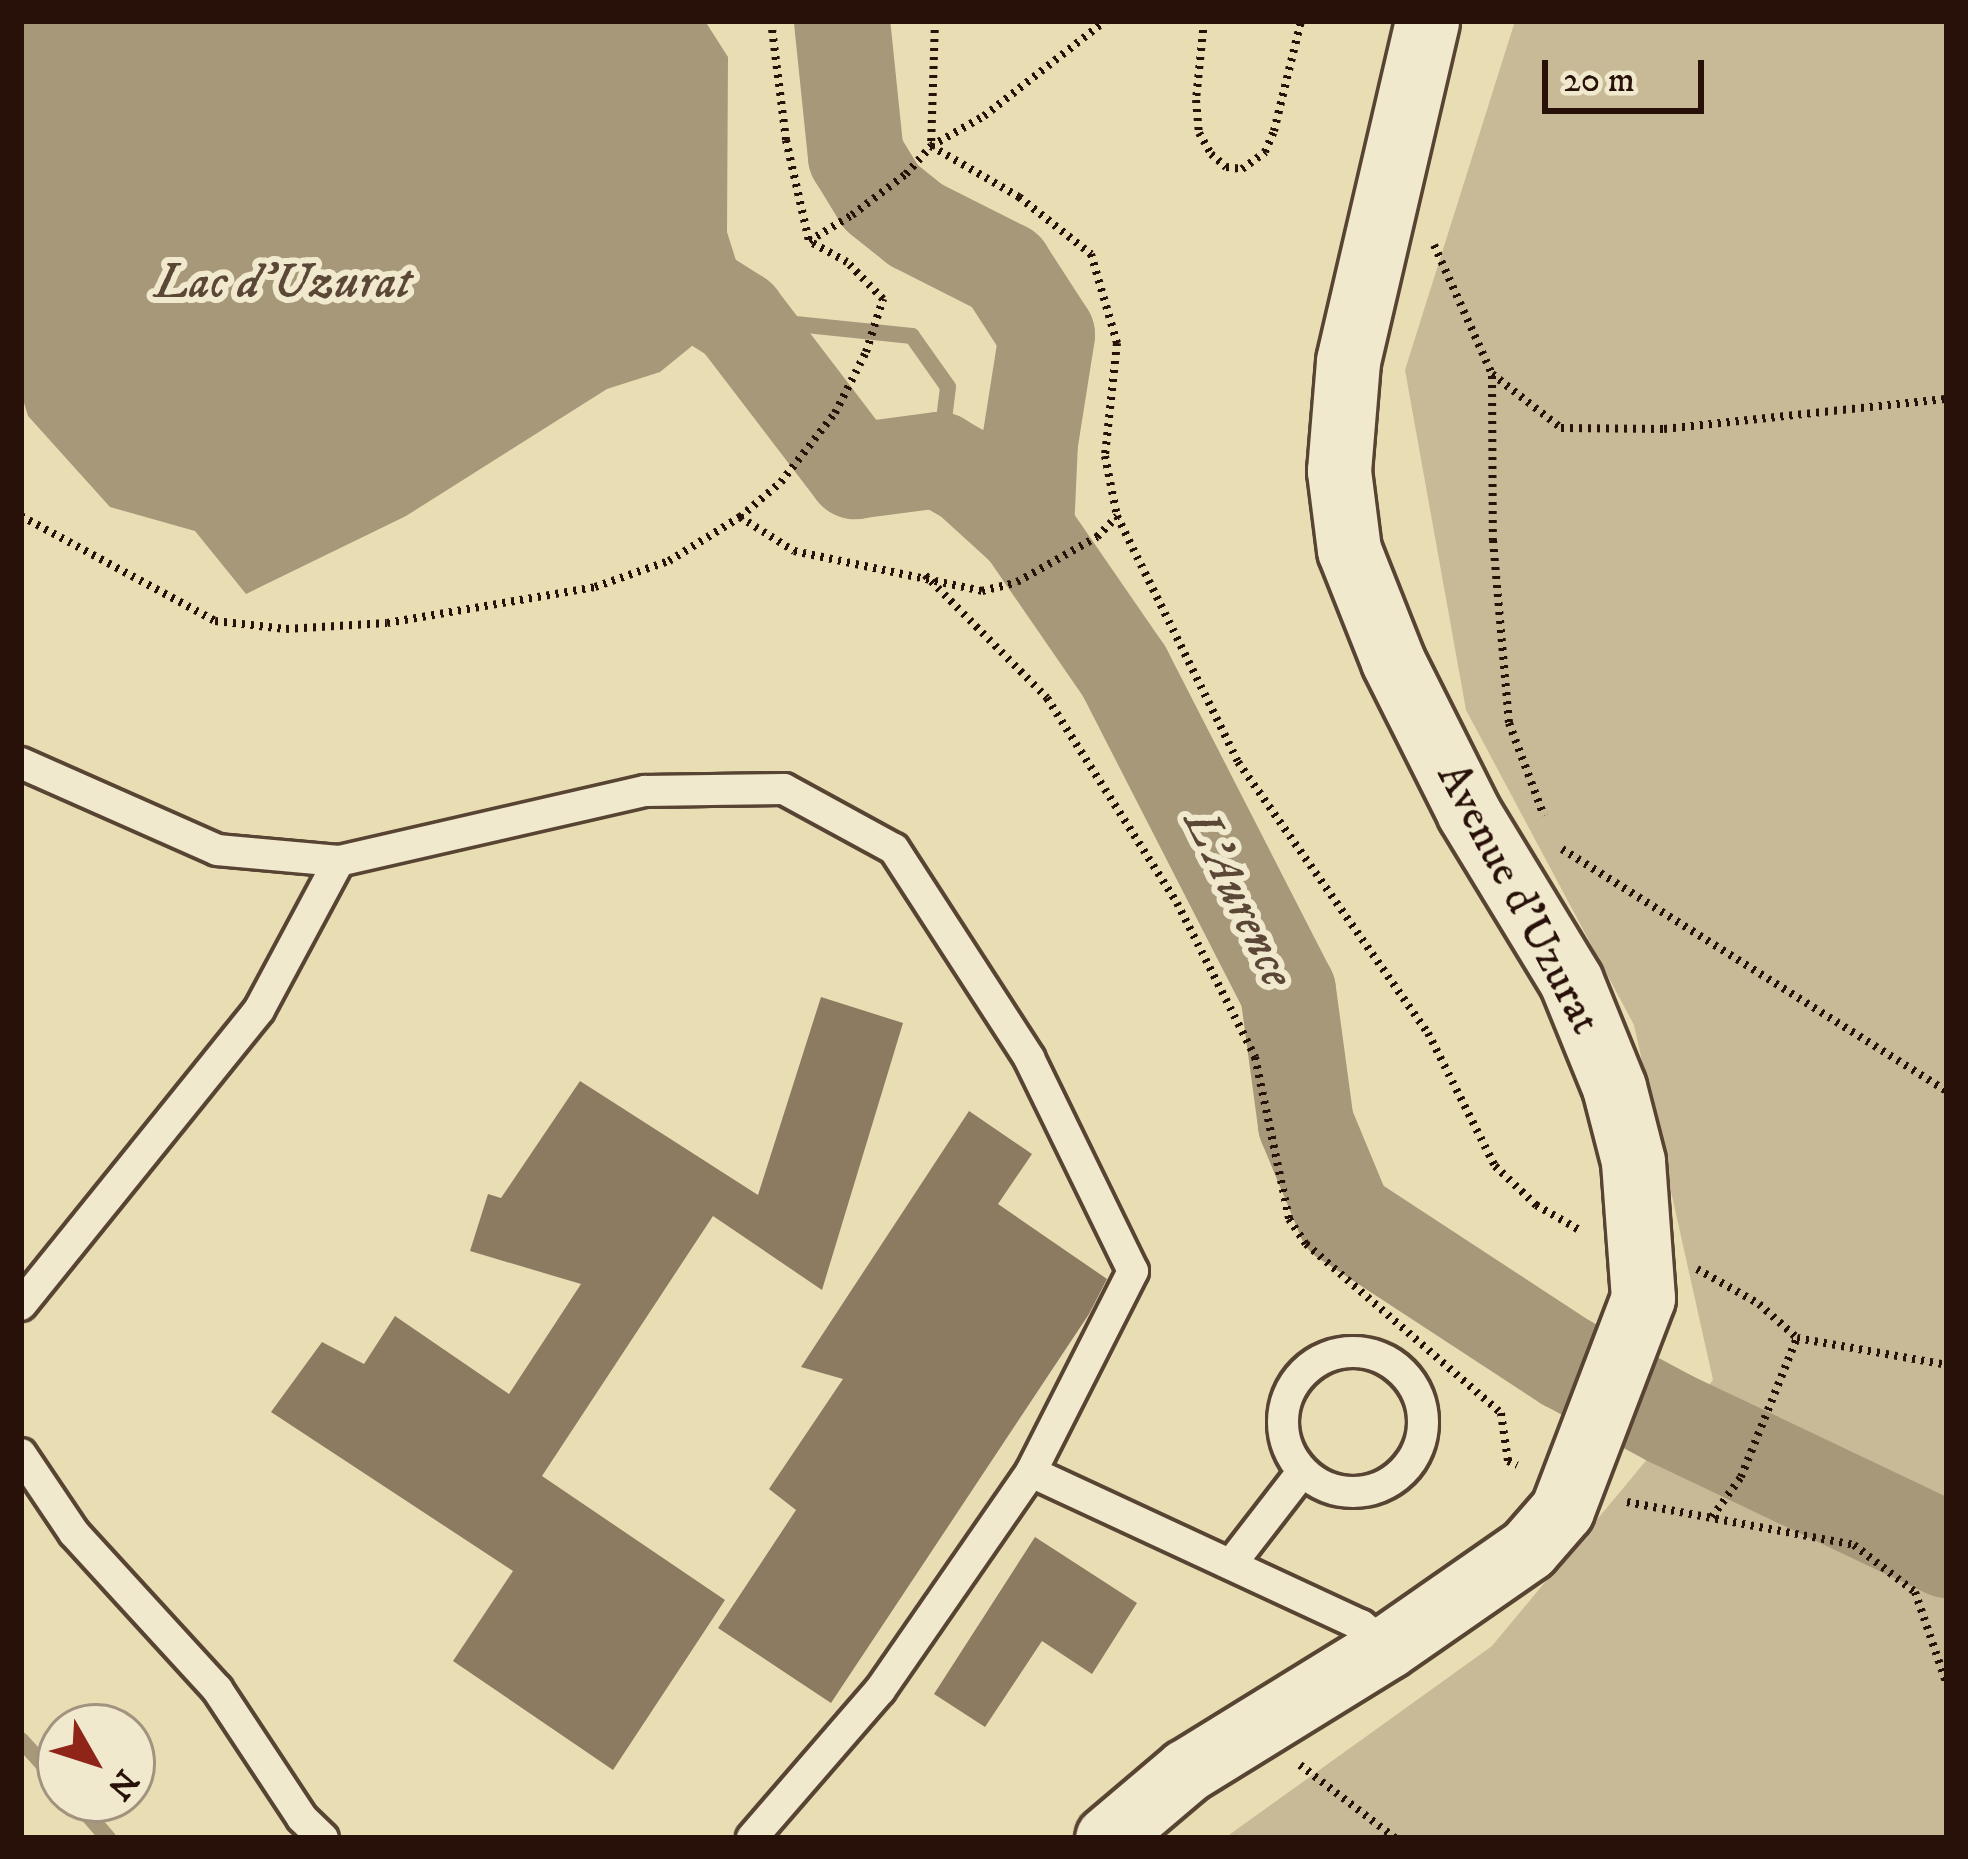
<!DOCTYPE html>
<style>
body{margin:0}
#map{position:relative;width:1968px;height:1859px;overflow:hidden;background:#e9ddb4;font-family:"IM FELL DW Pica",serif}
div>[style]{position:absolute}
.green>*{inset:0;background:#c8ba97}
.water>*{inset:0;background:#a7987a}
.stream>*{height:16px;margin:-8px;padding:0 8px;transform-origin:8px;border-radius:8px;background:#a7987a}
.river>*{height:96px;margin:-48px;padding:0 48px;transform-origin:48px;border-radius:48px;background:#a7987a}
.building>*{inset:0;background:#8c7b61}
.path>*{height:8px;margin-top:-4px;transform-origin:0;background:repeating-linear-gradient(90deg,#281108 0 3px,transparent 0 9px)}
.roads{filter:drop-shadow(3px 0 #584433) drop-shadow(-3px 0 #584433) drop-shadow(0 3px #584433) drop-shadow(0 -3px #584433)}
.lane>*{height:30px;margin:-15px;padding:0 15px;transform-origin:15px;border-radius:15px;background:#f1e9ce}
.lane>.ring{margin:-15px;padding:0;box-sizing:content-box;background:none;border:30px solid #f1e9ce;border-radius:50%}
.street>*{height:63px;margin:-31.5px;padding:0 31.5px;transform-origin:31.5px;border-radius:31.5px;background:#f1e9ce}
span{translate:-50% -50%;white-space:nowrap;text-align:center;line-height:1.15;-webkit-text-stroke:12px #f1e9ce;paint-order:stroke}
.street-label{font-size:45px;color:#281108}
.water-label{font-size:48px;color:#5b4736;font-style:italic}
.frame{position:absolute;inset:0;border:24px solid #281108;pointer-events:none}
.north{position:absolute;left:36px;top:1703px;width:120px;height:120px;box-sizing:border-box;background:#f1e9ce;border:3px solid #a1937f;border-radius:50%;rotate:129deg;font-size:33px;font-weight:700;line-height:48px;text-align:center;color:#281108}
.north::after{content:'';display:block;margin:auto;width:42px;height:54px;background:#8f2418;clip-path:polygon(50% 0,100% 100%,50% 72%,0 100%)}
.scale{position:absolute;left:1542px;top:60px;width:162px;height:54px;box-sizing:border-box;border:6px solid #281108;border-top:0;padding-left:15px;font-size:36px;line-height:42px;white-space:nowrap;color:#281108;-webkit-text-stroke:9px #f1e9ce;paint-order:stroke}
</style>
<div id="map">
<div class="green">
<div style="clip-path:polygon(1515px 21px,1947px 21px,1947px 1838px,1229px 1835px,1492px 1646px,1713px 1380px,1634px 1025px,1466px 710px,1405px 370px)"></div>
</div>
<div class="water">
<div style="clip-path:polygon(21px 21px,705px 21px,728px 57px,727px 232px,739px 270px,703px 337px,660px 372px,607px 389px,406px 516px,246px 594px,195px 531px,110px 507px,28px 416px,21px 393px)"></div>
</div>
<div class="stream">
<div style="left:738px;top:318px;width:175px;rotate:5.9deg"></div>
<div style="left:912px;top:336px;width:62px;rotate:54.8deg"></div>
<div style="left:948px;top:387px;width:74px;rotate:97deg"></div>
<div style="left:21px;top:1740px;width:58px;rotate:47.8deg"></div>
<div style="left:74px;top:1799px;width:52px;rotate:48.9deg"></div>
</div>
<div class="river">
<div style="left:842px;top:21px;width:136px;rotate:84.1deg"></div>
<div style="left:856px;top:156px;width:48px;rotate:58.6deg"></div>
<div style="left:881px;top:197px;width:45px;rotate:38.7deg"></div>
<div style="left:916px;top:225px;width:100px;rotate:26.8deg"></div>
<div style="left:1005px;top:270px;width:77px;rotate:57.1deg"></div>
<div style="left:1047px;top:335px;width:108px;rotate:99deg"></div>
<div style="left:1030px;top:442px;width:87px;rotate:92.6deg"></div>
<div style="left:1026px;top:529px;width:173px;rotate:55.4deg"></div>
<div style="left:1124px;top:671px;width:360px;rotate:62.9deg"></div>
<div style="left:1288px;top:991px;width:134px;rotate:82.3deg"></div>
<div style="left:1306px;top:1124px;width:102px;rotate:67.5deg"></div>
<div style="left:1345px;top:1218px;width:265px;rotate:33.2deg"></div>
<div style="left:1567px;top:1363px;width:118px;rotate:28.3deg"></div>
<div style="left:1671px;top:1419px;width:306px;rotate:25.4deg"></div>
<div style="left:608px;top:236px;width:154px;rotate:32.2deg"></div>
<div style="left:738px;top:318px;width:193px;rotate:52.6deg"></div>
<div style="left:855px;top:471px;width:85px;rotate:-7.5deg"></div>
<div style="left:939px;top:460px;width:36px;rotate:30deg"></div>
<div style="left:970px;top:478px;width:76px;rotate:42.3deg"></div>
</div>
<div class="building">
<div style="clip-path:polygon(821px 997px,903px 1023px,822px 1290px,713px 1216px,542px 1476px,725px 1600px,613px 1770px,453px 1661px,513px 1571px,271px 1412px,322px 1342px,364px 1364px,395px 1316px,509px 1394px,581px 1284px,470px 1251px,488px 1194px,501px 1198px,580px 1081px,758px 1195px)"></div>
<div style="clip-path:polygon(969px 1111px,1032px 1154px,998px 1204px,1107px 1279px,1089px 1314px,831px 1703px,718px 1628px,796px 1510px,769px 1489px,843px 1379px,801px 1367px)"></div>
<div style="clip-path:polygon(1035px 1537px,1137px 1603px,1092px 1674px,1042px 1641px,985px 1727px,934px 1694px)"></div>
</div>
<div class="path">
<div style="left:771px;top:21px;width:120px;rotate:82.8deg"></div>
<div style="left:786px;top:140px;width:104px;rotate:77.2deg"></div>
<div style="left:935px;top:21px;width:125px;rotate:91.8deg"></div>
<div style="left:931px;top:146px;width:102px;rotate:30.1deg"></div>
<div style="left:1019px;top:197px;width:92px;rotate:38.4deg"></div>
<div style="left:1091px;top:254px;width:93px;rotate:73.7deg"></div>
<div style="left:1117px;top:343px;width:114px;rotate:96.1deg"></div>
<div style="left:1105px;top:456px;width:61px;rotate:78.7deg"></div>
<div style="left:1117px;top:516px;width:274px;rotate:63.8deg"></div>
<div style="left:1238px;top:762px;width:331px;rotate:55deg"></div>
<div style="left:1428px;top:1033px;width:149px;rotate:63.3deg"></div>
<div style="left:1495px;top:1166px;width:57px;rotate:43.6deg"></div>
<div style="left:1536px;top:1205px;width:52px;rotate:30deg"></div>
<div style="left:1204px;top:21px;width:79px;rotate:95.8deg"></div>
<div style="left:1196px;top:100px;width:33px;rotate:85deg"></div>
<div style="left:1199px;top:133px;width:24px;rotate:60deg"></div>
<div style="left:1211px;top:154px;width:20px;rotate:41deg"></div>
<div style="left:1226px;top:167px;width:16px;rotate:7deg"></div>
<div style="left:1242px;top:169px;width:29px;rotate:-36deg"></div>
<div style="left:1265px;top:152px;width:23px;rotate:-67deg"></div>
<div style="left:1274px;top:131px;width:113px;rotate:-76.2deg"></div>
<div style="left:1434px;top:245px;width:141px;rotate:65.8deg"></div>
<div style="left:1492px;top:374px;width:88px;rotate:38deg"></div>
<div style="left:1561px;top:428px;width:103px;rotate:0.6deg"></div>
<div style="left:1664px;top:429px;width:285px;rotate:-6.1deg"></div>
<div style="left:1492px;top:376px;width:164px;rotate:89.7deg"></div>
<div style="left:1493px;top:540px;width:184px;rotate:85deg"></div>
<div style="left:1509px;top:723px;width:99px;rotate:69.4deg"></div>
<div style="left:21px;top:516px;width:221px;rotate:28.4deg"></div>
<div style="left:215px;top:621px;width:71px;rotate:6.4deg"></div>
<div style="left:286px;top:629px;width:101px;rotate:-3.4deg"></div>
<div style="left:387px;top:623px;width:211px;rotate:-9.8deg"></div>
<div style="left:595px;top:587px;width:78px;rotate:-19.4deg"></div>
<div style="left:669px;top:561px;width:84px;rotate:-31.8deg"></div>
<div style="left:740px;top:517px;width:54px;rotate:-40.5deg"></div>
<div style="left:781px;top:482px;width:88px;rotate:-52deg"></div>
<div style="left:835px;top:413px;width:68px;rotate:-63.1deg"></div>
<div style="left:866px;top:352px;width:56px;rotate:-72.2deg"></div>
<div style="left:883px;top:299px;width:52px;rotate:-134.2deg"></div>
<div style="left:847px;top:262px;width:43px;rotate:-151.1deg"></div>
<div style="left:809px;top:241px;width:50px;rotate:-31.2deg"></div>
<div style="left:852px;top:215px;width:68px;rotate:-37.2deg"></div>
<div style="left:906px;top:174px;width:38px;rotate:-48deg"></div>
<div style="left:931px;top:146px;width:61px;rotate:-29.5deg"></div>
<div style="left:984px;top:116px;width:154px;rotate:-38.1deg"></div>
<div style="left:740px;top:517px;width:64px;rotate:32.2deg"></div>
<div style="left:794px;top:551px;width:192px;rotate:12deg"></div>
<div style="left:982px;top:591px;width:36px;rotate:-14deg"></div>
<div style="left:1017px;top:582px;width:92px;rotate:-29.4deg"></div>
<div style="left:1097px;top:537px;width:29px;rotate:-46deg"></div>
<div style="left:925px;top:575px;width:173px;rotate:45.2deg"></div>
<div style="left:1047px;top:698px;width:243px;rotate:57.6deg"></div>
<div style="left:1177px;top:903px;width:173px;rotate:63.1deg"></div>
<div style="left:1255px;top:1057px;width:166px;rotate:78.1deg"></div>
<div style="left:1289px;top:1219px;width:30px;rotate:56deg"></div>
<div style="left:1306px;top:1244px;width:258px;rotate:40.9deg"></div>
<div style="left:1501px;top:1413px;width:49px;rotate:81.7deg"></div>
<div style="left:1508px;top:1461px;width:10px;rotate:24deg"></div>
<div style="left:1562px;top:849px;width:455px;rotate:32.2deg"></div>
<div style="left:1697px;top:1269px;width:71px;rotate:29.4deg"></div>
<div style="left:1759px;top:1304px;width:51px;rotate:41.8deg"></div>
<div style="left:1797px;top:1338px;width:152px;rotate:10.2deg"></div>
<div style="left:1627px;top:1502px;width:231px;rotate:10.7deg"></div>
<div style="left:1854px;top:1545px;width:77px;rotate:37.6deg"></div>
<div style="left:1915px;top:1592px;width:98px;rotate:71deg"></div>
<div style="left:1712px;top:1517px;width:49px;rotate:-54.1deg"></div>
<div style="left:1741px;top:1477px;width:150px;rotate:-68.1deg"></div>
<div style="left:1300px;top:1765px;width:120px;rotate:37.5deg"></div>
</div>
<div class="roads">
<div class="lane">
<div style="left:21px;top:763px;width:214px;rotate:23.9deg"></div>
<div style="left:217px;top:850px;width:122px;rotate:5.2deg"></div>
<div style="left:339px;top:861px;width:314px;rotate:-12.9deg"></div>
<div style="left:645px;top:791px;width:139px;rotate:-0.8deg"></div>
<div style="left:784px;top:789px;width:125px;rotate:28.6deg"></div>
<div style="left:894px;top:849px;width:249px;rotate:57.1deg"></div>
<div style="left:1029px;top:1058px;width:237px;rotate:64deg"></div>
<div style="left:1133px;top:1271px;width:225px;rotate:116.9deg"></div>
<div style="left:1031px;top:1472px;width:265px;rotate:124.7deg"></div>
<div style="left:880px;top:1690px;width:196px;rotate:130.9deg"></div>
<div style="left:21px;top:1305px;width:379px;rotate:-51.1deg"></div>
<div style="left:259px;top:1010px;width:169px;rotate:-61.8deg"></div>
<div class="ring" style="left:1283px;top:1352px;width:110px;height:110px"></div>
<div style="left:21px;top:1454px;width:95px;rotate:56.1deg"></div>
<div style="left:74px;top:1533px;width:212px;rotate:47.5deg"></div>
<div style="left:217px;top:1689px;width:154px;rotate:56.6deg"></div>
<div style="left:302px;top:1818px;width:29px;rotate:44deg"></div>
<div style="left:1031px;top:1472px;width:364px;rotate:24.9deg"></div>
<div style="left:1361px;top:1625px;width:34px;rotate:40deg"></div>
<div style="left:1231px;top:1564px;width:116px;rotate:-52.3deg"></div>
</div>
<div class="street">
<div style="left:1107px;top:1838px;width:104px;rotate:-40.3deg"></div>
<div style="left:1186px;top:1771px;width:236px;rotate:-31.7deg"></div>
<div style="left:1387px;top:1647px;width:172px;rotate:-34.8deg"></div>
<div style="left:1528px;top:1549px;width:52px;rotate:-48.9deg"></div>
<div style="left:1562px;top:1510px;width:227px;rotate:-69.1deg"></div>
<div style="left:1643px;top:1298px;width:137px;rotate:-94.2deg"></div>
<div style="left:1633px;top:1161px;width:76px;rotate:-104.4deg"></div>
<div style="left:1614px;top:1087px;width:114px;rotate:-112.1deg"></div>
<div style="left:1571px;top:981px;width:197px;rotate:-121.3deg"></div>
<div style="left:1469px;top:813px;width:170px;rotate:-116.6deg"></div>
<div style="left:1393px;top:661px;width:119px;rotate:-111.6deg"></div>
<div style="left:1349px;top:550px;width:80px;rotate:-97.2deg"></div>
<div style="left:1339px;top:471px;width:110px;rotate:-85.3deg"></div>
<div style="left:1348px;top:361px;width:349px;rotate:-76.9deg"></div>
</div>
</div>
<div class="street-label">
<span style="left:1518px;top:899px;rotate:62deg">Avenue d'Uzurat</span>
</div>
<div class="water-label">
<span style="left:283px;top:284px">Lac d'Uzurat</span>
<span style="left:1238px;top:899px;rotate:64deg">L'Aurence</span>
</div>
<div class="frame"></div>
<div class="north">N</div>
<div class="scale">20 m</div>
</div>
